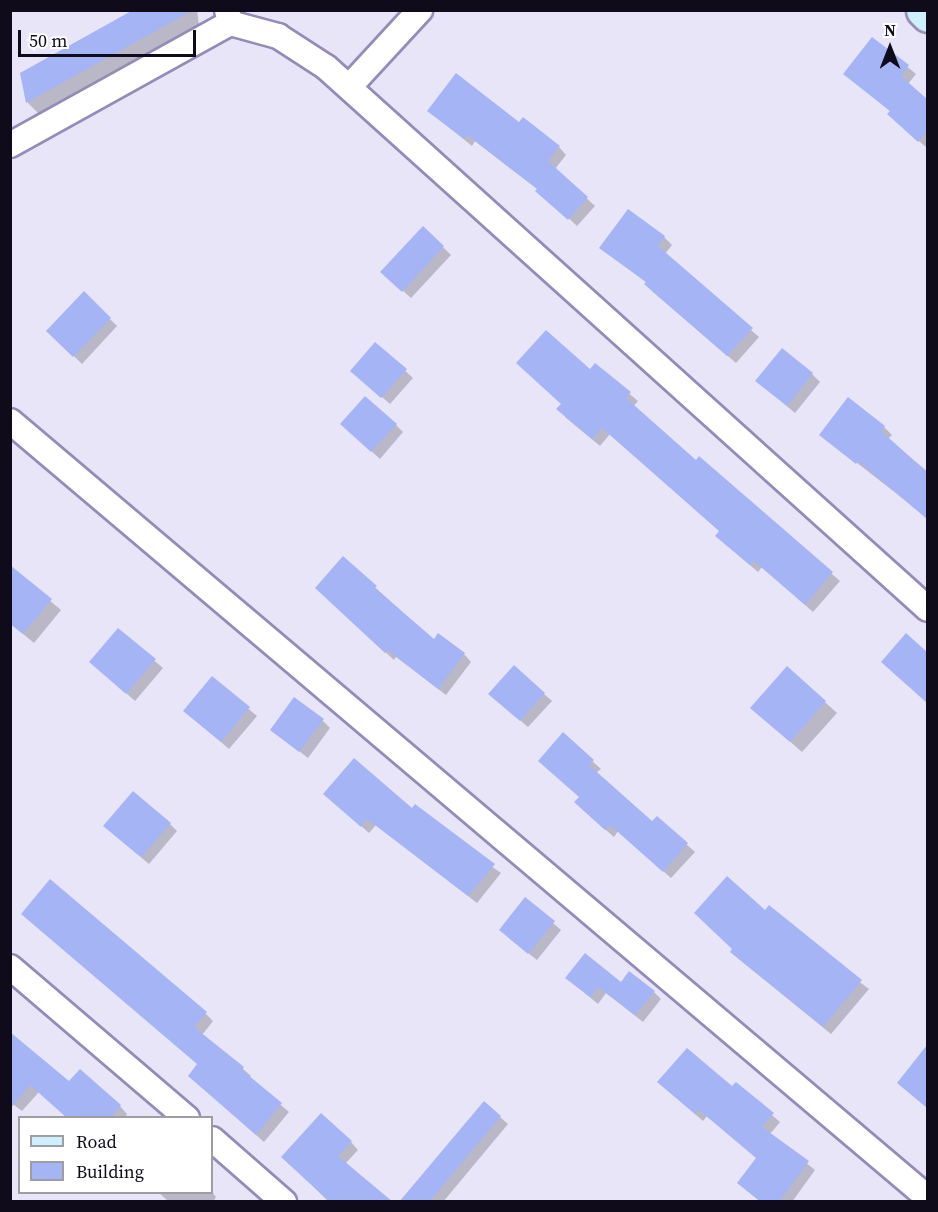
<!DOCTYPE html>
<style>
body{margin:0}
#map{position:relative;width:938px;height:1212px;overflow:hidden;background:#e9e5f9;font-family:"Source Serif 4",serif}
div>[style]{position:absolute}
.shadow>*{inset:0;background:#0003}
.building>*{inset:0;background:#a5b4f5}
.roads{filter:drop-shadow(2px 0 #958bb8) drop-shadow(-2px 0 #958bb8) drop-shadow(0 2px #958bb8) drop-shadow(0 -2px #958bb8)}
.street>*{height:24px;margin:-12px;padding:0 12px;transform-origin:12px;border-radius:12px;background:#fff}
.secondary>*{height:33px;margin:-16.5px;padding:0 16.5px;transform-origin:16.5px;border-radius:16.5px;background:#cfeefe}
span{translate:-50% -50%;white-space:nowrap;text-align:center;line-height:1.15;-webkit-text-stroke:6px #fff;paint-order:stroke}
.frame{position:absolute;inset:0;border:12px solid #100b1b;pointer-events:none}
.legend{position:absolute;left:18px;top:1116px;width:195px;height:78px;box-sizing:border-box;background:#fff;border:2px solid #9f9da4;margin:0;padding:8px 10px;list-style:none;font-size:18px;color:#100b1b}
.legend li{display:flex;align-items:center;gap:12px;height:30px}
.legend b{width:30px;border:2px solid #9f9da4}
.north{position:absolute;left:860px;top:18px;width:60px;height:60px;-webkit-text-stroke:4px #fff;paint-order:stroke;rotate:0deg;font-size:16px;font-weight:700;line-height:24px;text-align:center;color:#100b1b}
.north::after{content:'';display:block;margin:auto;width:21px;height:27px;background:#100b1b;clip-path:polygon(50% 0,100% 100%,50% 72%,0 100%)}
.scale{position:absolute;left:18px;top:30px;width:178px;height:27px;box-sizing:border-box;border:3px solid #100b1b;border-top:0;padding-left:8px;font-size:18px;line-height:21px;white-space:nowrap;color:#100b1b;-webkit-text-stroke:4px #fff;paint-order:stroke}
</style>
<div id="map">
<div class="shadow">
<div style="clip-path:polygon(136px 10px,197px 10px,199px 25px,39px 114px,28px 103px,22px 74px)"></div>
<div style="clip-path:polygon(873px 39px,916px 74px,908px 84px,928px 101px,927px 148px,897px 122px,891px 112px,845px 74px)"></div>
<div style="clip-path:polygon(429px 111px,519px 124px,559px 147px,566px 155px,555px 169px,595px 206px,577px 226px,538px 189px,475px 141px,472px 146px)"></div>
<div style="clip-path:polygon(628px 211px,664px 237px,672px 245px,665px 254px,759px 337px,736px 363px,653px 292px,647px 283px,601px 248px)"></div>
<div style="clip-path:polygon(423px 228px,451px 255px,411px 298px,390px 279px)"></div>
<div style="clip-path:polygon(84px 294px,117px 326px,82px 364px,48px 331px)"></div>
<div style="clip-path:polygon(376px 344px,413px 378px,390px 404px,360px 378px)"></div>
<div style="clip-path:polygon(595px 365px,638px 401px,633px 407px,696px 462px,699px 459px,840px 581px,813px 612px,762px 567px,758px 572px,725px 544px,721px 532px,610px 434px,600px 446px,565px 417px)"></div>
<div style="clip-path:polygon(812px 374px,820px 382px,795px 413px,757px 381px)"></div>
<div style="clip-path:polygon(849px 399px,884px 427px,892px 435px,888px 439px,928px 472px,928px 518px,821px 435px)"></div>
<div style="clip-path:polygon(396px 425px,403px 432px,380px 459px,350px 432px)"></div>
<div style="clip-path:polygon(343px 558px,434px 641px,464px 654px,471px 662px,446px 695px,396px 657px,394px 660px,325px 596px)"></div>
<div style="clip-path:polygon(10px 567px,61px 610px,34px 643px,10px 623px)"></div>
<div style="clip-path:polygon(118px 630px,163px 668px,135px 701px,91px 662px)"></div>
<div style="clip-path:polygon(907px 635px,928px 656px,928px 702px,891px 669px)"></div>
<div style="clip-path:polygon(787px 668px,837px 713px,802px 752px,764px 719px)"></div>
<div style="clip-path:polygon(212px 678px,257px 716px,229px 749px,193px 718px)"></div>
<div style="clip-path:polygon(544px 694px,552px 701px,528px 727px,498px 701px)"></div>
<div style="clip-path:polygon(323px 721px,330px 728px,308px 758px,272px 730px)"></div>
<div style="clip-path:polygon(563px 735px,601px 769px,596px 773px,652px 823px,657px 818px,695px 852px,671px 878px,618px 831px,614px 837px,583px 810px)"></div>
<div style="clip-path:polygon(333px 801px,412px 810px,501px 873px,477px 903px,376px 825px,369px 833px)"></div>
<div style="clip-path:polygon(170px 824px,177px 831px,149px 864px,113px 834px)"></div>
<div style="clip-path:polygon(51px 881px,206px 1014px,213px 1021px,202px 1035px,243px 1069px,251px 1076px,249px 1078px,289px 1112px,264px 1142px,229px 1111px,199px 1065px)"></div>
<div style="clip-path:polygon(525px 899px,561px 930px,537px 960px,508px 937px)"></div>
<div style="clip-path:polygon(765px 912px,869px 989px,831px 1034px,739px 959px)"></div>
<div style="clip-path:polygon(621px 984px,654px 992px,661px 999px,643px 1022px,606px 993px,598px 1004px,575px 985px)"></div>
<div style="clip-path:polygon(10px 1034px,70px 1083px,120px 1106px,127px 1114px,125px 1118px,68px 1118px,39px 1092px,22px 1111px,10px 1102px)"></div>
<div style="clip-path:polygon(927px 1048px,928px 1049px,928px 1108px,899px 1083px)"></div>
<div style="clip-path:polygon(736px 1084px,780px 1122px,770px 1134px,815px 1170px,792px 1202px,761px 1202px,746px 1190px,739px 1183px,757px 1158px,707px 1116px,703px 1121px,667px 1090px,733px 1088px)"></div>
<div style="clip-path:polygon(484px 1103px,508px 1124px,443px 1202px,401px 1202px)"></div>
<div style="clip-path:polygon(351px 1142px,358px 1150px,345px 1164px,391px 1202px,329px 1202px,283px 1157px)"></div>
<div style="clip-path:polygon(158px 1192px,212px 1192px,216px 1197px,213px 1202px,169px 1202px)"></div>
</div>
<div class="building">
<div style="clip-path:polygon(133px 10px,193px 10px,26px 103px,20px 73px)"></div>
<div style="clip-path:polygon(872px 37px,909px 65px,901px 76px,927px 99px,927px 131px,918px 142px,887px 114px,890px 111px,843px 74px)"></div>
<div style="clip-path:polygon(456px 73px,519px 122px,523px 117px,560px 146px,548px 161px,588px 197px,568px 220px,535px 191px,537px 189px,467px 135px,464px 139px,427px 111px)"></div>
<div style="clip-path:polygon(628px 209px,665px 236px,658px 246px,753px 328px,727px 356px,644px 284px,646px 282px,599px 248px)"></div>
<div style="clip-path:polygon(423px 226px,444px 246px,402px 292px,380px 272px)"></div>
<div style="clip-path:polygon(84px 291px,111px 318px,73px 357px,46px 331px)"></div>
<div style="clip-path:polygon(546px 330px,590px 369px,595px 363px,631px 392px,626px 398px,696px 460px,699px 456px,833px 572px,805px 605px,754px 561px,750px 565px,715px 536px,719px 531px,602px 428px,592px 439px,556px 409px,561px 404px,516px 363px)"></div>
<div style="clip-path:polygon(375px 342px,407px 369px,381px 398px,350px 371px)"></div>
<div style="clip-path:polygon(782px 348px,813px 373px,787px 406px,755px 381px)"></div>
<div style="clip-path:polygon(365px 396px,397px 424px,371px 452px,340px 424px)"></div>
<div style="clip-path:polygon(848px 397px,885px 426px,881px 431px,927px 472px,927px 519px,858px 461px,856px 464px,819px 435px)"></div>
<div style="clip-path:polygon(343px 556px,377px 586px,375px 588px,434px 639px,438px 633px,465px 653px,438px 689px,388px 650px,385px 653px,315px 588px)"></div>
<div style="clip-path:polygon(10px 565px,52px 599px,23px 634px,10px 624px)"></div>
<div style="clip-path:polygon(118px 628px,156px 659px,126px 694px,89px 662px)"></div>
<div style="clip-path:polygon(906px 633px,927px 652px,927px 703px,881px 662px)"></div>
<div style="clip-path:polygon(514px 665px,545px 693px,520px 721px,488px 694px)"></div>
<div style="clip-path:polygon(787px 666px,826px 701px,790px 742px,750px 708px)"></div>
<div style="clip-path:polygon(212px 676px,250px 707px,221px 742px,183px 711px)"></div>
<div style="clip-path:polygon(294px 697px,324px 719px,299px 752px,270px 730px)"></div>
<div style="clip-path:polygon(563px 732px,594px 760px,589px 765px,652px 821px,657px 816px,688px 843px,663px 872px,610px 825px,605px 830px,574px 802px,579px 797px,538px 761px)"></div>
<div style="clip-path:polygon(354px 758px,412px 808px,415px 804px,495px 864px,468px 896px,367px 819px,361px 827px,323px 794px)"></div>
<div style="clip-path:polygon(133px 791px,171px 823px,141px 857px,103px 826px)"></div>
<div style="clip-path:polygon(727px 876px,765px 910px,769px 905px,862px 980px,823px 1027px,730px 952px,732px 949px,694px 913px)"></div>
<div style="clip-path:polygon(50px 879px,207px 1012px,194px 1027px,244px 1067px,242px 1070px,282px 1103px,256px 1135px,188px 1076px,197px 1064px,21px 914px)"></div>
<div style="clip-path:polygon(525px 897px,555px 921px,528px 954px,499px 930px)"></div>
<div style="clip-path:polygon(585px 953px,621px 982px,629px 971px,655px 991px,635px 1015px,598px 987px,590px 997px,565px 978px)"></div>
<div style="clip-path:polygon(10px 1032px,69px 1081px,80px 1069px,121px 1105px,110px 1118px,67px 1118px,30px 1085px,10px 1109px)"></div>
<div style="clip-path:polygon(927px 1045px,927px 1108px,897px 1083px)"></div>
<div style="clip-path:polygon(687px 1048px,732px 1086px,736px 1082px,774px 1113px,762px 1127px,809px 1161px,779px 1202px,761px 1202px,737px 1183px,756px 1158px,699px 1110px,695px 1114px,657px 1082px)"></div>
<div style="clip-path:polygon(484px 1101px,501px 1116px,429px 1202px,399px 1202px)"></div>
<div style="clip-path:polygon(321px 1113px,352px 1141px,338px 1156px,393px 1202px,330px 1202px,281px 1157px)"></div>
</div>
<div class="roads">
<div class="street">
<div style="left:230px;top:23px;width:50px;rotate:15.2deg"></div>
<div style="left:278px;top:36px;width:57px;rotate:32.9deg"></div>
<div style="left:326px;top:67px;width:810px;rotate:42deg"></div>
<div style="left:349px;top:87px;width:105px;rotate:-47.3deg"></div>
<div style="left:10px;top:145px;width:252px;rotate:-29deg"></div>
<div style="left:230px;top:23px;width:13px;rotate:-103deg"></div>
<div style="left:10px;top:421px;width:1203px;rotate:40.24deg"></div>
<div style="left:10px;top:967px;width:233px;rotate:40.5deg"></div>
<div style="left:212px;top:1139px;width:96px;rotate:41.2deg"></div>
</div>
<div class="secondary">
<div style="left:923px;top:10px;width:7px;rotate:45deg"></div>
</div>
</div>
<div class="frame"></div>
<ul class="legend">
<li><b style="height:8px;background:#cfeefe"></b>Road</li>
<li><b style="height:16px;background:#a5b4f5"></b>Building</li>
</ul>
<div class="north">N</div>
<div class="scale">50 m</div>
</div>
